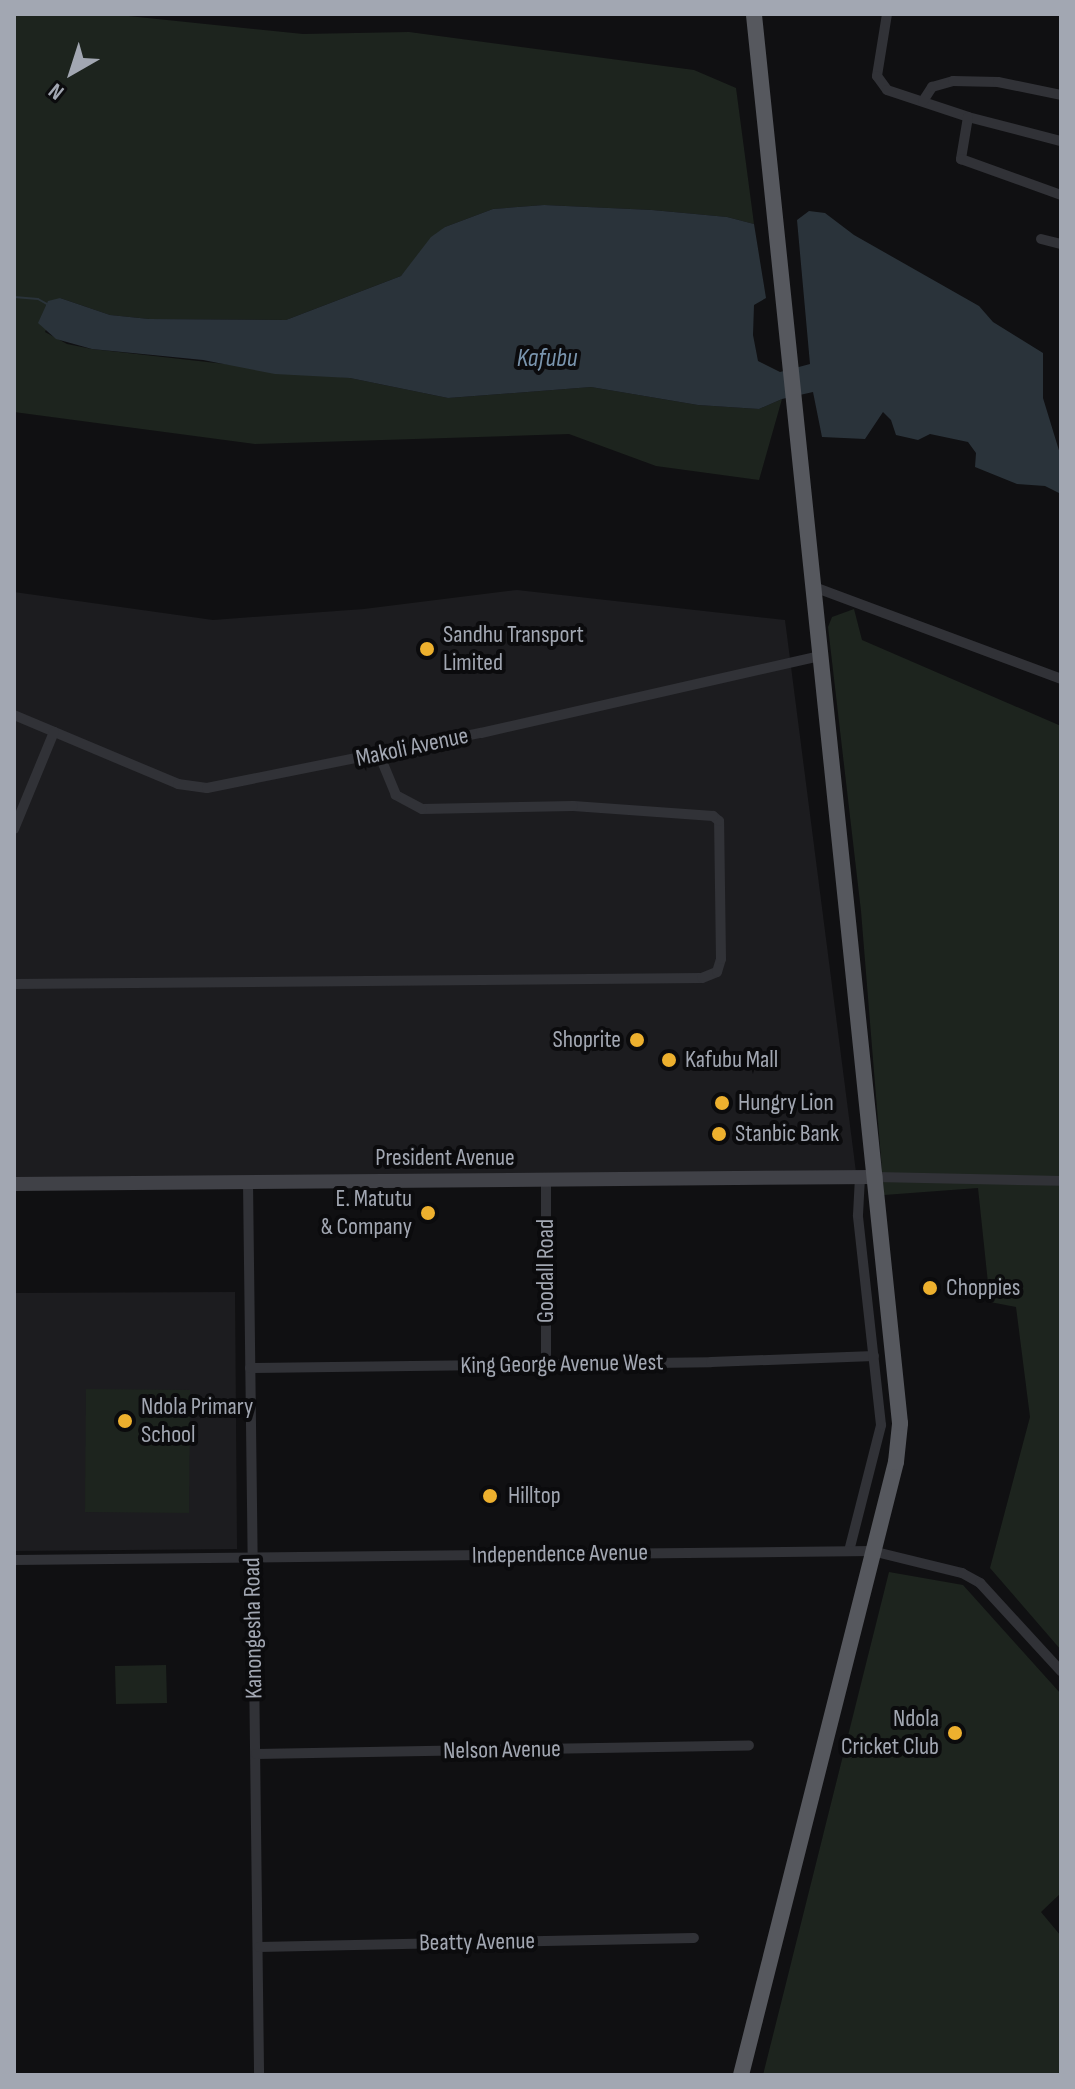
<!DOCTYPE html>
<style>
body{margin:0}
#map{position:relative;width:1075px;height:2089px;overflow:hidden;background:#101012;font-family:"Sofia Sans Condensed",sans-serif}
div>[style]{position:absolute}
.built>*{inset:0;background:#1c1c1f}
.green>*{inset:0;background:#1d241e}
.water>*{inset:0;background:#2a333a}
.stream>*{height:2px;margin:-1px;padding:0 1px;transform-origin:1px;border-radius:1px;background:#2a333a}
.minor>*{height:10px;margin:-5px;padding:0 5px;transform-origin:5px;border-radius:5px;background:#313237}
.secondary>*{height:14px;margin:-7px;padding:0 7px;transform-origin:7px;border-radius:7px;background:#404147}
.trunk>*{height:16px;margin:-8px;padding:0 8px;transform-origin:8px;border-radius:8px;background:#56585e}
.dots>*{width:22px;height:22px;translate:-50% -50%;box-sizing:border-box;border:4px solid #0b0b0d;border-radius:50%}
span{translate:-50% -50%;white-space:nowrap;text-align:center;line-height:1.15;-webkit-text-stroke:8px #0b0b0d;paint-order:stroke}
.poi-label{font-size:24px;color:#a2a7b2}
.left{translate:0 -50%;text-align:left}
.right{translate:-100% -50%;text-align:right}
.street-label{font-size:24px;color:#a2a7b2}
.water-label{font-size:26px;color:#7994ad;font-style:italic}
.frame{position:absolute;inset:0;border:16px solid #a2a7b2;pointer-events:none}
.north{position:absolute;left:32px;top:32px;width:80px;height:80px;-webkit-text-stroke:6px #0b0b0d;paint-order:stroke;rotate:219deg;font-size:22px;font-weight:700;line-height:32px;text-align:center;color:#a2a7b2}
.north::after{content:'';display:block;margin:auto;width:28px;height:36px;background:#a2a7b2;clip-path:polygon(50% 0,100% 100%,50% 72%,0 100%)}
</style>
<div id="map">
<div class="built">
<div style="clip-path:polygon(517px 590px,785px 620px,856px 1172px,14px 1178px,14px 592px,213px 620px,364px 609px)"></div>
<div style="clip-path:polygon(235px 1292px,237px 1549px,14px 1551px,14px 1293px)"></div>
</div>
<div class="green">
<div style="clip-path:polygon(14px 14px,109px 14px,303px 34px,409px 32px,694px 70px,736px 88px,754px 224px,727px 217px,652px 210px,544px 205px,493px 209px,445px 227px,401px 276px,286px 320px,149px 319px,110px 315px,60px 298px,45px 332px,67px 344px,92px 349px,350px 378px,448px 398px,591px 387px,698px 405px,759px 409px,782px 399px,759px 480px,656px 466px,569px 434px,255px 444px,14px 412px)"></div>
<div style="clip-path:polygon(854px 609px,862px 640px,1061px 726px,1061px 1650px,990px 1568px,1030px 1417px,1016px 1307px,990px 1302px,978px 1188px,884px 1195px,861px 911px,828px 627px,832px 617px)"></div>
<div style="clip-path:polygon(86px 1389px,190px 1390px,189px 1513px,85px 1512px)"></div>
<div style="clip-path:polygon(889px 1572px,963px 1585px,1061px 1694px,1061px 1893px,1041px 1912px,1061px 1936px,1061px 2075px,763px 2075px)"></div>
<div style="clip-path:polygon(166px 1665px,167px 1703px,116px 1704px,115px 1666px)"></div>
</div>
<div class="water">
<div style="clip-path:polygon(544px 205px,652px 210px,727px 217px,754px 224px,766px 298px,754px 305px,753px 335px,758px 361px,780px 372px,810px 364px,797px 220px,809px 211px,825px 213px,854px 235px,979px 306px,993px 322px,1043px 353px,1043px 398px,1061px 457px,1061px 494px,1045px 486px,1017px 484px,975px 467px,976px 453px,968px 442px,930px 434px,918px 440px,896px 435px,891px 420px,883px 412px,865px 439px,822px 437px,813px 392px,782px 399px,759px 409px,698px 405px,591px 387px,448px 398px,350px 378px,275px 374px,203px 360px,92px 349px,56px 339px,38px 323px,48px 301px,60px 298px,110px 315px,149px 319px,286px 320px,401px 276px,431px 237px,445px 227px,493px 209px)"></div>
</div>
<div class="stream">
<div style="left:14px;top:297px;width:24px;rotate:5deg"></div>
<div style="left:38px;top:299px;width:10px;rotate:29deg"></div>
</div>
<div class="minor">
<div style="left:887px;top:14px;width:63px;rotate:99.2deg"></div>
<div style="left:877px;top:76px;width:17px;rotate:54deg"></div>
<div style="left:887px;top:90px;width:85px;rotate:18.4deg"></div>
<div style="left:968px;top:117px;width:96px;rotate:14.5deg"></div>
<div style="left:923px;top:101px;width:17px;rotate:-57deg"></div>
<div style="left:932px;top:87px;width:22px;rotate:-16deg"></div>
<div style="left:953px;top:81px;width:45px;rotate:1.3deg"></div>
<div style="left:998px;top:82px;width:64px;rotate:11.7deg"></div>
<div style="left:968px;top:117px;width:43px;rotate:99.5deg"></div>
<div style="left:961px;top:159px;width:106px;rotate:19.8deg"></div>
<div style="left:1041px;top:239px;width:21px;rotate:14deg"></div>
<div style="left:814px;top:587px;width:264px;rotate:20.4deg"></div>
<div style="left:14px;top:715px;width:178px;rotate:22.8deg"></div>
<div style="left:178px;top:784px;width:29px;rotate:8deg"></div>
<div style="left:207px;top:788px;width:279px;rotate:-11.4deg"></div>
<div style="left:481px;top:733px;width:347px;rotate:-12.8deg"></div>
<div style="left:14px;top:829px;width:105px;rotate:-67.6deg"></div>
<div style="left:14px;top:984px;width:688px;rotate:-0.5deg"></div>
<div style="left:702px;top:978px;width:16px;rotate:-22deg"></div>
<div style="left:717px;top:972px;width:14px;rotate:-73deg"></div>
<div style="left:721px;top:959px;width:138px;rotate:-90.8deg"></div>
<div style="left:719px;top:821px;width:8px;rotate:-140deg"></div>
<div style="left:713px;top:816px;width:140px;rotate:-175.9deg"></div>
<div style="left:573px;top:806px;width:151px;rotate:178.9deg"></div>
<div style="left:422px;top:809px;width:30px;rotate:-152deg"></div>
<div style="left:396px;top:795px;width:44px;rotate:-112.5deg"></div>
<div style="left:876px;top:1177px;width:185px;rotate:1.2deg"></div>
<div style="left:546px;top:1179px;width:184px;rotate:90deg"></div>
<div style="left:248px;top:1182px;width:893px;rotate:89.29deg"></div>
<div style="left:250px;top:1368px;width:461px;rotate:-0.7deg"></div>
<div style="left:711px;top:1362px;width:163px;rotate:-2.1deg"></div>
<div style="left:849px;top:1551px;width:130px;rotate:-75.7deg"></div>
<div style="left:881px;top:1425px;width:211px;rotate:-96.3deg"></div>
<div style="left:858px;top:1215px;width:38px;rotate:-87deg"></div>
<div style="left:14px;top:1560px;width:858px;rotate:-0.6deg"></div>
<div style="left:872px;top:1551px;width:93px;rotate:13.7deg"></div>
<div style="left:962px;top:1573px;width:21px;rotate:29deg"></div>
<div style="left:980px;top:1583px;width:120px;rotate:47.4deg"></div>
<div style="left:256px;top:1754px;width:493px;rotate:-1deg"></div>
<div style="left:259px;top:1947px;width:435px;rotate:-1.2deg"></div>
</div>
<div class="secondary">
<div style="left:14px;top:1184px;width:862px;rotate:-0.47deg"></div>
</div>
<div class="trunk">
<div style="left:741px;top:2075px;width:632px;rotate:-75.81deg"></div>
<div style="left:896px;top:1462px;width:39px;rotate:-84deg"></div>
<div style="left:900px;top:1423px;width:1417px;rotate:-95.92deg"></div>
</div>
<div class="dots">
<div style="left:427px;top:649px;background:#edb02e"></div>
<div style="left:637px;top:1040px;background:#edb02e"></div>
<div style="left:669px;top:1060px;background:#edb02e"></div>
<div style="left:722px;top:1103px;background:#edb02e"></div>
<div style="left:719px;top:1134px;background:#edb02e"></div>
<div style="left:428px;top:1213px;background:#edb02e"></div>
<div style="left:930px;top:1288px;background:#edb02e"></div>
<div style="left:125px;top:1421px;background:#edb02e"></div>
<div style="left:490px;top:1496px;background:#edb02e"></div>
<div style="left:955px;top:1733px;background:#edb02e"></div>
</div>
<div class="poi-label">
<span class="left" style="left:443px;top:649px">Sandhu Transport<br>Limited</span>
<span class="right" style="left:621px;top:1040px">Shoprite</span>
<span class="left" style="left:685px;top:1060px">Kafubu Mall</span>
<span class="left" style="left:738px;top:1103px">Hungry Lion</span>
<span class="left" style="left:735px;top:1134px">Stanbic Bank</span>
<span class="right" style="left:412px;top:1213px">E. Matutu<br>&amp; Company</span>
<span class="left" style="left:946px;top:1288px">Choppies</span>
<span class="left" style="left:141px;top:1421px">Ndola Primary<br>School</span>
<span class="left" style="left:508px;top:1496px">Hilltop</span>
<span class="right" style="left:939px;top:1733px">Ndola<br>Cricket Club</span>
</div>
<div class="street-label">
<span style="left:412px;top:747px;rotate:-12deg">Makoli Avenue</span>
<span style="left:445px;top:1158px">President Avenue</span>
<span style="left:546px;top:1271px;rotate:-90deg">Goodall Road</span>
<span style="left:562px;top:1364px;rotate:-1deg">King George Avenue West</span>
<span style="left:560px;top:1554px;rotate:-1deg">Independence Avenue</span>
<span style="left:253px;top:1628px;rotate:-91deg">Kanongesha Road</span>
<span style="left:502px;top:1750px;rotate:-1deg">Nelson Avenue</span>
<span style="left:477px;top:1942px;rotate:-1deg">Beatty Avenue</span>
</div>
<div class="water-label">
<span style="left:547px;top:359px">Kafubu</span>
</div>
<div class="frame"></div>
<div class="north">N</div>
</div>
